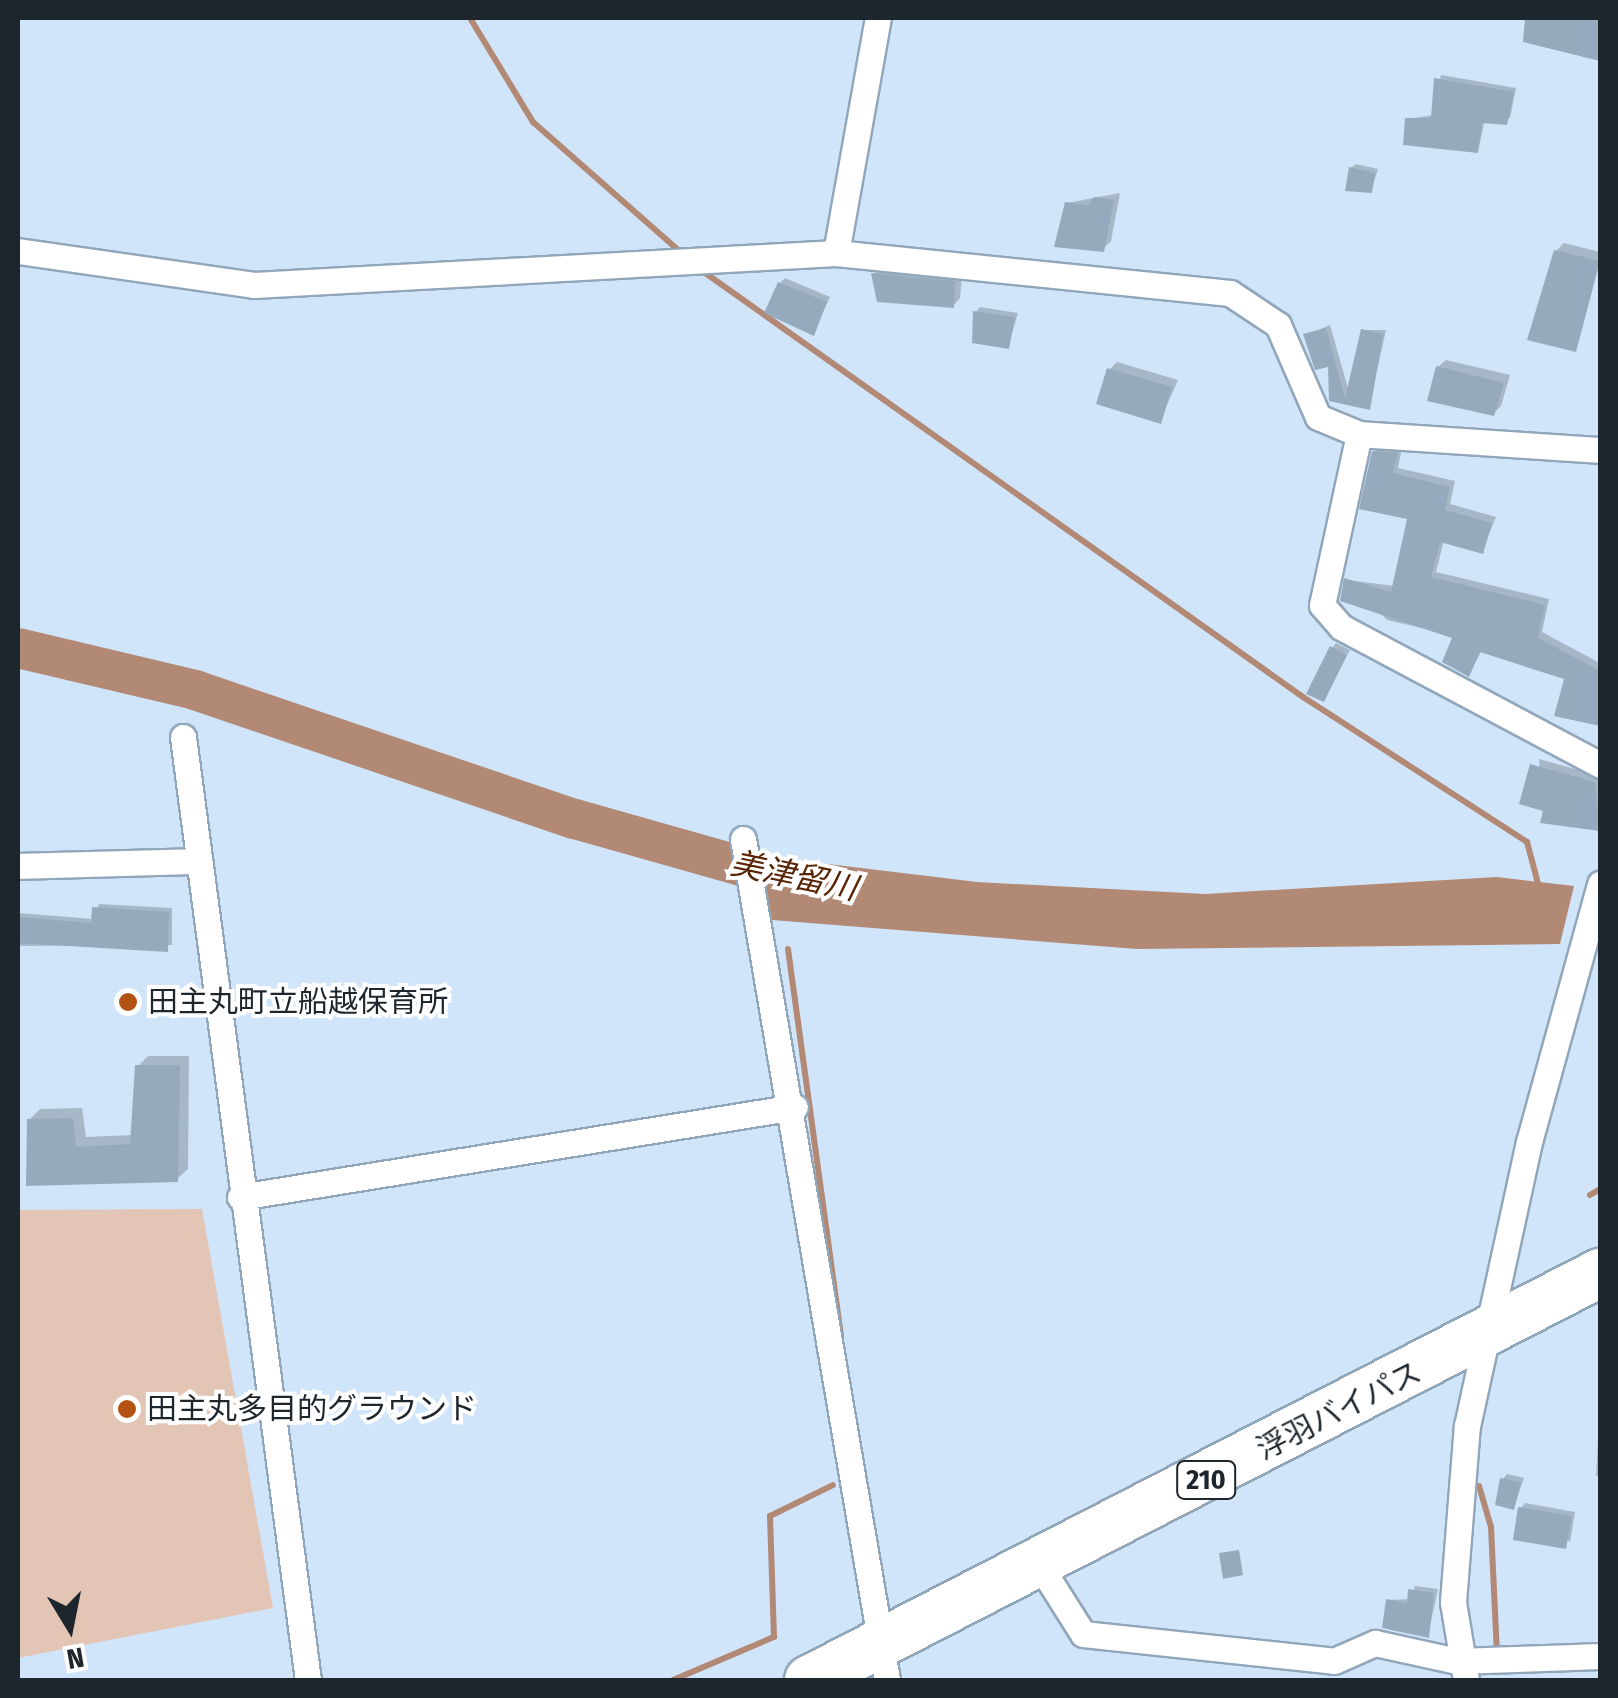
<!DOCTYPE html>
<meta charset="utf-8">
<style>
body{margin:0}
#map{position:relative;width:1618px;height:1698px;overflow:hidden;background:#d0e5fa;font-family:"Fira Sans Condensed","Noto Sans JP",sans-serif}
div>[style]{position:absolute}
.green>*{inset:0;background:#e3c5b6}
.water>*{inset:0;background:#b28975}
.shadow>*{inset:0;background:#0003}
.stream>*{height:6px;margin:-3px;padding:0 3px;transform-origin:3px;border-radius:3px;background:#b28975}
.river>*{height:40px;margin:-20px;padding:0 20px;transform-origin:20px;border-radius:20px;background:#b28975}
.building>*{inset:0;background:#96aabe}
.roads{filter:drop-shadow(2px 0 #92a6ba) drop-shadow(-2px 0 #92a6ba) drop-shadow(0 2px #92a6ba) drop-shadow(0 -2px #92a6ba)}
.street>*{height:25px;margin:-12.5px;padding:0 12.5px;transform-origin:12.5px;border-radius:12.5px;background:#fff}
.highway>*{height:48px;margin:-24px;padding:0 24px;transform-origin:24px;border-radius:24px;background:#fff}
.dots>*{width:28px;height:28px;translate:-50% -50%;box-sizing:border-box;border:5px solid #fff;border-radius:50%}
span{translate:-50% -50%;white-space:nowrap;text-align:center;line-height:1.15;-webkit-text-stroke:8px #fff;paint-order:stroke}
.shield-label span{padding:2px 8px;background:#fff;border:2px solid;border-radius:8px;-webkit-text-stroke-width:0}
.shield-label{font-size:28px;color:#1e262d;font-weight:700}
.poi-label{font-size:30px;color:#1e262d}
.left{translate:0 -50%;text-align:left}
.street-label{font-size:30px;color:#1e262d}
.water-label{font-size:32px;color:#582403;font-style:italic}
.frame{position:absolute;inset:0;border:20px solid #1e262d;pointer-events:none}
.north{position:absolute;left:20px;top:1578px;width:100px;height:100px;-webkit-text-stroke:8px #fff;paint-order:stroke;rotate:170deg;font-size:28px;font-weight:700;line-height:40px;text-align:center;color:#1e262d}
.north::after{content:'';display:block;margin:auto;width:35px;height:45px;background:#1e262d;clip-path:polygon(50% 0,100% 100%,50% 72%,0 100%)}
</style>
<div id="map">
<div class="green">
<div style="clip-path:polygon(202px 1209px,273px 1608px,18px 1658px,18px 1210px)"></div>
</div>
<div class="water">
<div style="clip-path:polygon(753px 855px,977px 882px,1205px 894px,1497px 877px,1574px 886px,1560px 944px,1137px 949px,772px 920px)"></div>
</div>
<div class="shadow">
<div style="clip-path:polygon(1528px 18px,1600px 18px,1600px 56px,1526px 40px)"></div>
<div style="clip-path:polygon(1441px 75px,1516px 88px,1510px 118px,1485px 120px,1478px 151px,1408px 119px,1433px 115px)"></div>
<div style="clip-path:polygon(1356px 164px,1378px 169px,1371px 190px,1351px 168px)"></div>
<div style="clip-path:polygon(1120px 193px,1111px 241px,1103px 249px,1067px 203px)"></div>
<div style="clip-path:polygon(1564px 243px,1600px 252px,1575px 349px,1556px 251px)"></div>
<div style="clip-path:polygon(882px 266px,962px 275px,960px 298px,953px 306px,874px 274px)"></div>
<div style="clip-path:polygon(785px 278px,830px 297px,813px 333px,780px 283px)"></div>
<div style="clip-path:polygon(980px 307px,1018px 313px,1008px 347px,976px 312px)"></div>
<div style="clip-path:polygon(1330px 325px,1349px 392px,1364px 330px,1386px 330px,1369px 407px,1331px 399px,1330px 363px,1306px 335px)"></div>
<div style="clip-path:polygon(1446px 360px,1510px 375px,1501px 406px,1493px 414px,1438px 367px)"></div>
<div style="clip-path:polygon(1117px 362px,1178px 380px,1160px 421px,1109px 370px)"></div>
<div style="clip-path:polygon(1381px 446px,1402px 448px,1398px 468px,1455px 481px,1450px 504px,1496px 517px,1482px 551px,1444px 540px,1436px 572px,1549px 599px,1542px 632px,1600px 663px,1600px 725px,1557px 714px,1567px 677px,1482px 650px,1469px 674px,1456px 636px,1387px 620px,1347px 580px,1395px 586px,1410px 518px,1374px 452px)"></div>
<div style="clip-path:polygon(1336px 643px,1350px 650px,1323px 700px,1332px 648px)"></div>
<div style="clip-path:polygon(1539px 759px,1600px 776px,1600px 830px,1543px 821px)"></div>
<div style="clip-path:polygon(99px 904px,172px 908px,172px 945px,18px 946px,18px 913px,93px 919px)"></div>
<div style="clip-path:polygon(148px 1056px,189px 1056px,188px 1169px,177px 1179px,29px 1183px,29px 1120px,40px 1109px,82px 1108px,86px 1137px,133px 1135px,137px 1067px)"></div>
<div style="clip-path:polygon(1600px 1401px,1600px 1476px,1596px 1476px)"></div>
<div style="clip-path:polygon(1507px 1474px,1524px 1478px,1514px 1507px,1503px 1479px)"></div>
<div style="clip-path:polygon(1525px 1503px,1575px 1512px,1570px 1542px,1521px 1508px)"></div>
<div style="clip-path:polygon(1415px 1586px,1438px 1589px,1428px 1635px,1388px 1600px,1410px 1599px)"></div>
</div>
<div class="stream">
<div style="left:470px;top:18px;width:122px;rotate:58.8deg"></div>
<div style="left:533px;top:122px;width:201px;rotate:41.4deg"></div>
<div style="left:701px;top:270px;width:738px;rotate:35.35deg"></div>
<div style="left:1303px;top:697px;width:267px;rotate:32.9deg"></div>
<div style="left:1527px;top:842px;width:47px;rotate:75.1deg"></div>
<div style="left:788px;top:949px;width:392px;rotate:82.2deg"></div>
<div style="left:1590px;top:1195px;width:12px;rotate:-31deg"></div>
<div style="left:1479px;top:1486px;width:43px;rotate:73.7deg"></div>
<div style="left:1491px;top:1527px;width:128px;rotate:87.3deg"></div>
<div style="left:673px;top:1680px;width:110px;rotate:-23.1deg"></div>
<div style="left:774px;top:1637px;width:121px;rotate:-91.9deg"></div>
<div style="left:770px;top:1516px;width:70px;rotate:-26.2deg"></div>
</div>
<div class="river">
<div style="left:18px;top:648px;width:182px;rotate:13.3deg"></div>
<div style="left:195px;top:690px;width:401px;rotate:18.8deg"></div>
<div style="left:575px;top:819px;width:217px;rotate:15.8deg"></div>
</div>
<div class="building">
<div style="clip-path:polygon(1525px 18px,1600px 18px,1600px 61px,1523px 42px)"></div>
<div style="clip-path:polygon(1434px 78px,1514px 92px,1507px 125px,1482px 123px,1478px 153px,1403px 145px,1405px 118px,1431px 118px)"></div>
<div style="clip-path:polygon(1349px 167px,1375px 173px,1372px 193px,1345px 191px)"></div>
<div style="clip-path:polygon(1094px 197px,1114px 200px,1104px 252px,1054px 247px,1065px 202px,1088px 205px)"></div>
<div style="clip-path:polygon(1554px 250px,1600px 261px,1576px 352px,1527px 340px)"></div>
<div style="clip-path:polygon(871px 273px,955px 281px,954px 308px,877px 302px)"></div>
<div style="clip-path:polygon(778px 282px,827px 302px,814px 336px,764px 313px)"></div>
<div style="clip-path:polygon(973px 311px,1015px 317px,1009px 349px,972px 343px)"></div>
<div style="clip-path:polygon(1326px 328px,1345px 398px,1361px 329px,1383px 334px,1370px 410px,1329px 401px,1328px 367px,1315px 370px,1303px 334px)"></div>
<div style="clip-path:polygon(1436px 366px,1504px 383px,1494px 416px,1427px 401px)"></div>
<div style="clip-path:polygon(1107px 368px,1172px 387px,1161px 424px,1096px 404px)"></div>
<div style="clip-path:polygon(1372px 451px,1398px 453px,1393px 473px,1450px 487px,1445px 510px,1492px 523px,1483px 554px,1440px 542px,1431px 577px,1545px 605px,1538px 638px,1600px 671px,1600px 726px,1554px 716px,1564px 679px,1480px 652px,1469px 677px,1442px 662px,1452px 638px,1340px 601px,1344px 578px,1391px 592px,1407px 519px,1359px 509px)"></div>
<div style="clip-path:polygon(1330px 646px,1347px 655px,1324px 702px,1306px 694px)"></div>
<div style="clip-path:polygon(1530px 764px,1595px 782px,1600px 831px,1540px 823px,1543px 811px,1519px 804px)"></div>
<div style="clip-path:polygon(92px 907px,169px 912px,168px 952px,18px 943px,18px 917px,91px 923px)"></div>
<div style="clip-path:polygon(135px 1065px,180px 1065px,178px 1182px,26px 1186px,27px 1119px,73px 1118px,76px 1147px,130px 1144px)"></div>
<div style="clip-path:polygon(1500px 1478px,1521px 1482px,1514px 1510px,1495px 1505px)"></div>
<div style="clip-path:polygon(1518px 1507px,1572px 1516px,1566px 1549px,1513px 1540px)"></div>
<div style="clip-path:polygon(1239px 1550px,1243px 1575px,1223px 1579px,1219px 1553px)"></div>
<div style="clip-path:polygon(1408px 1589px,1434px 1593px,1429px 1638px,1382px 1628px,1386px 1599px,1407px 1603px)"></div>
</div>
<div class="roads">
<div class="street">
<div style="left:18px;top:251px;width:238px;rotate:8.2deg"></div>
<div style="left:254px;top:285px;width:583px;rotate:-3.15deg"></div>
<div style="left:836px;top:253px;width:396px;rotate:5.8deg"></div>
<div style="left:1230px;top:293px;width:58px;rotate:33.7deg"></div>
<div style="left:1278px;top:325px;width:100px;rotate:66.5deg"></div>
<div style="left:1318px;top:417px;width:44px;rotate:22.5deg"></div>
<div style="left:1359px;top:434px;width:242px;rotate:3.8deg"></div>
<div style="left:836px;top:253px;width:239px;rotate:-79.9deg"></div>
<div style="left:1359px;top:434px;width:175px;rotate:102.2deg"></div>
<div style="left:1322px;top:605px;width:29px;rotate:49deg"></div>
<div style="left:1341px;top:627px;width:293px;rotate:28deg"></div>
<div style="left:183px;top:737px;width:951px;rotate:82.45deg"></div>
<div style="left:743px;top:839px;width:853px;rotate:80.28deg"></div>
<div style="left:18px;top:866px;width:180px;rotate:-1.6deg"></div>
<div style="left:240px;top:1197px;width:562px;rotate:-9.21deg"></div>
<div style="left:1040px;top:1566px;width:80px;rotate:57.7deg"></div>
<div style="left:1083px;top:1634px;width:252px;rotate:6.1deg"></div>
<div style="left:1334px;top:1661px;width:45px;rotate:-23.7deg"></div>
<div style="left:1375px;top:1643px;width:84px;rotate:12.4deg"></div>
<div style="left:1457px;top:1661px;width:143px;rotate:-2deg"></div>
<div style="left:1466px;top:1680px;width:79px;rotate:-99.5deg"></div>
<div style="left:1453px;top:1602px;width:177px;rotate:-85.5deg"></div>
<div style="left:1467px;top:1426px;width:291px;rotate:-77.7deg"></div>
<div style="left:1529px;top:1142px;width:268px;rotate:-74.6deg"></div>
</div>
<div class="highway">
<div style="left:809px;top:1680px;width:890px;rotate:-27.23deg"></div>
</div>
</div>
<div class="dots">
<div style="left:128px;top:1002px;background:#b35213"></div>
<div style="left:127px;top:1409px;background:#b35213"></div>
</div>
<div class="shield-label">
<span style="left:1206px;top:1480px">210</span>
</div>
<div class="poi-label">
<span class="left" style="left:148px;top:1002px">田主丸町立船越保育所</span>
<span class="left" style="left:147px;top:1409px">田主丸多目的グラウンド</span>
</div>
<div class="street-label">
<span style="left:1339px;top:1411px;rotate:-27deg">浮羽バイパス</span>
</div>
<div class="water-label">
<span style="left:794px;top:876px;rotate:12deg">美津留川</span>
</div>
<div class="frame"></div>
<div class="north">N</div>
</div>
